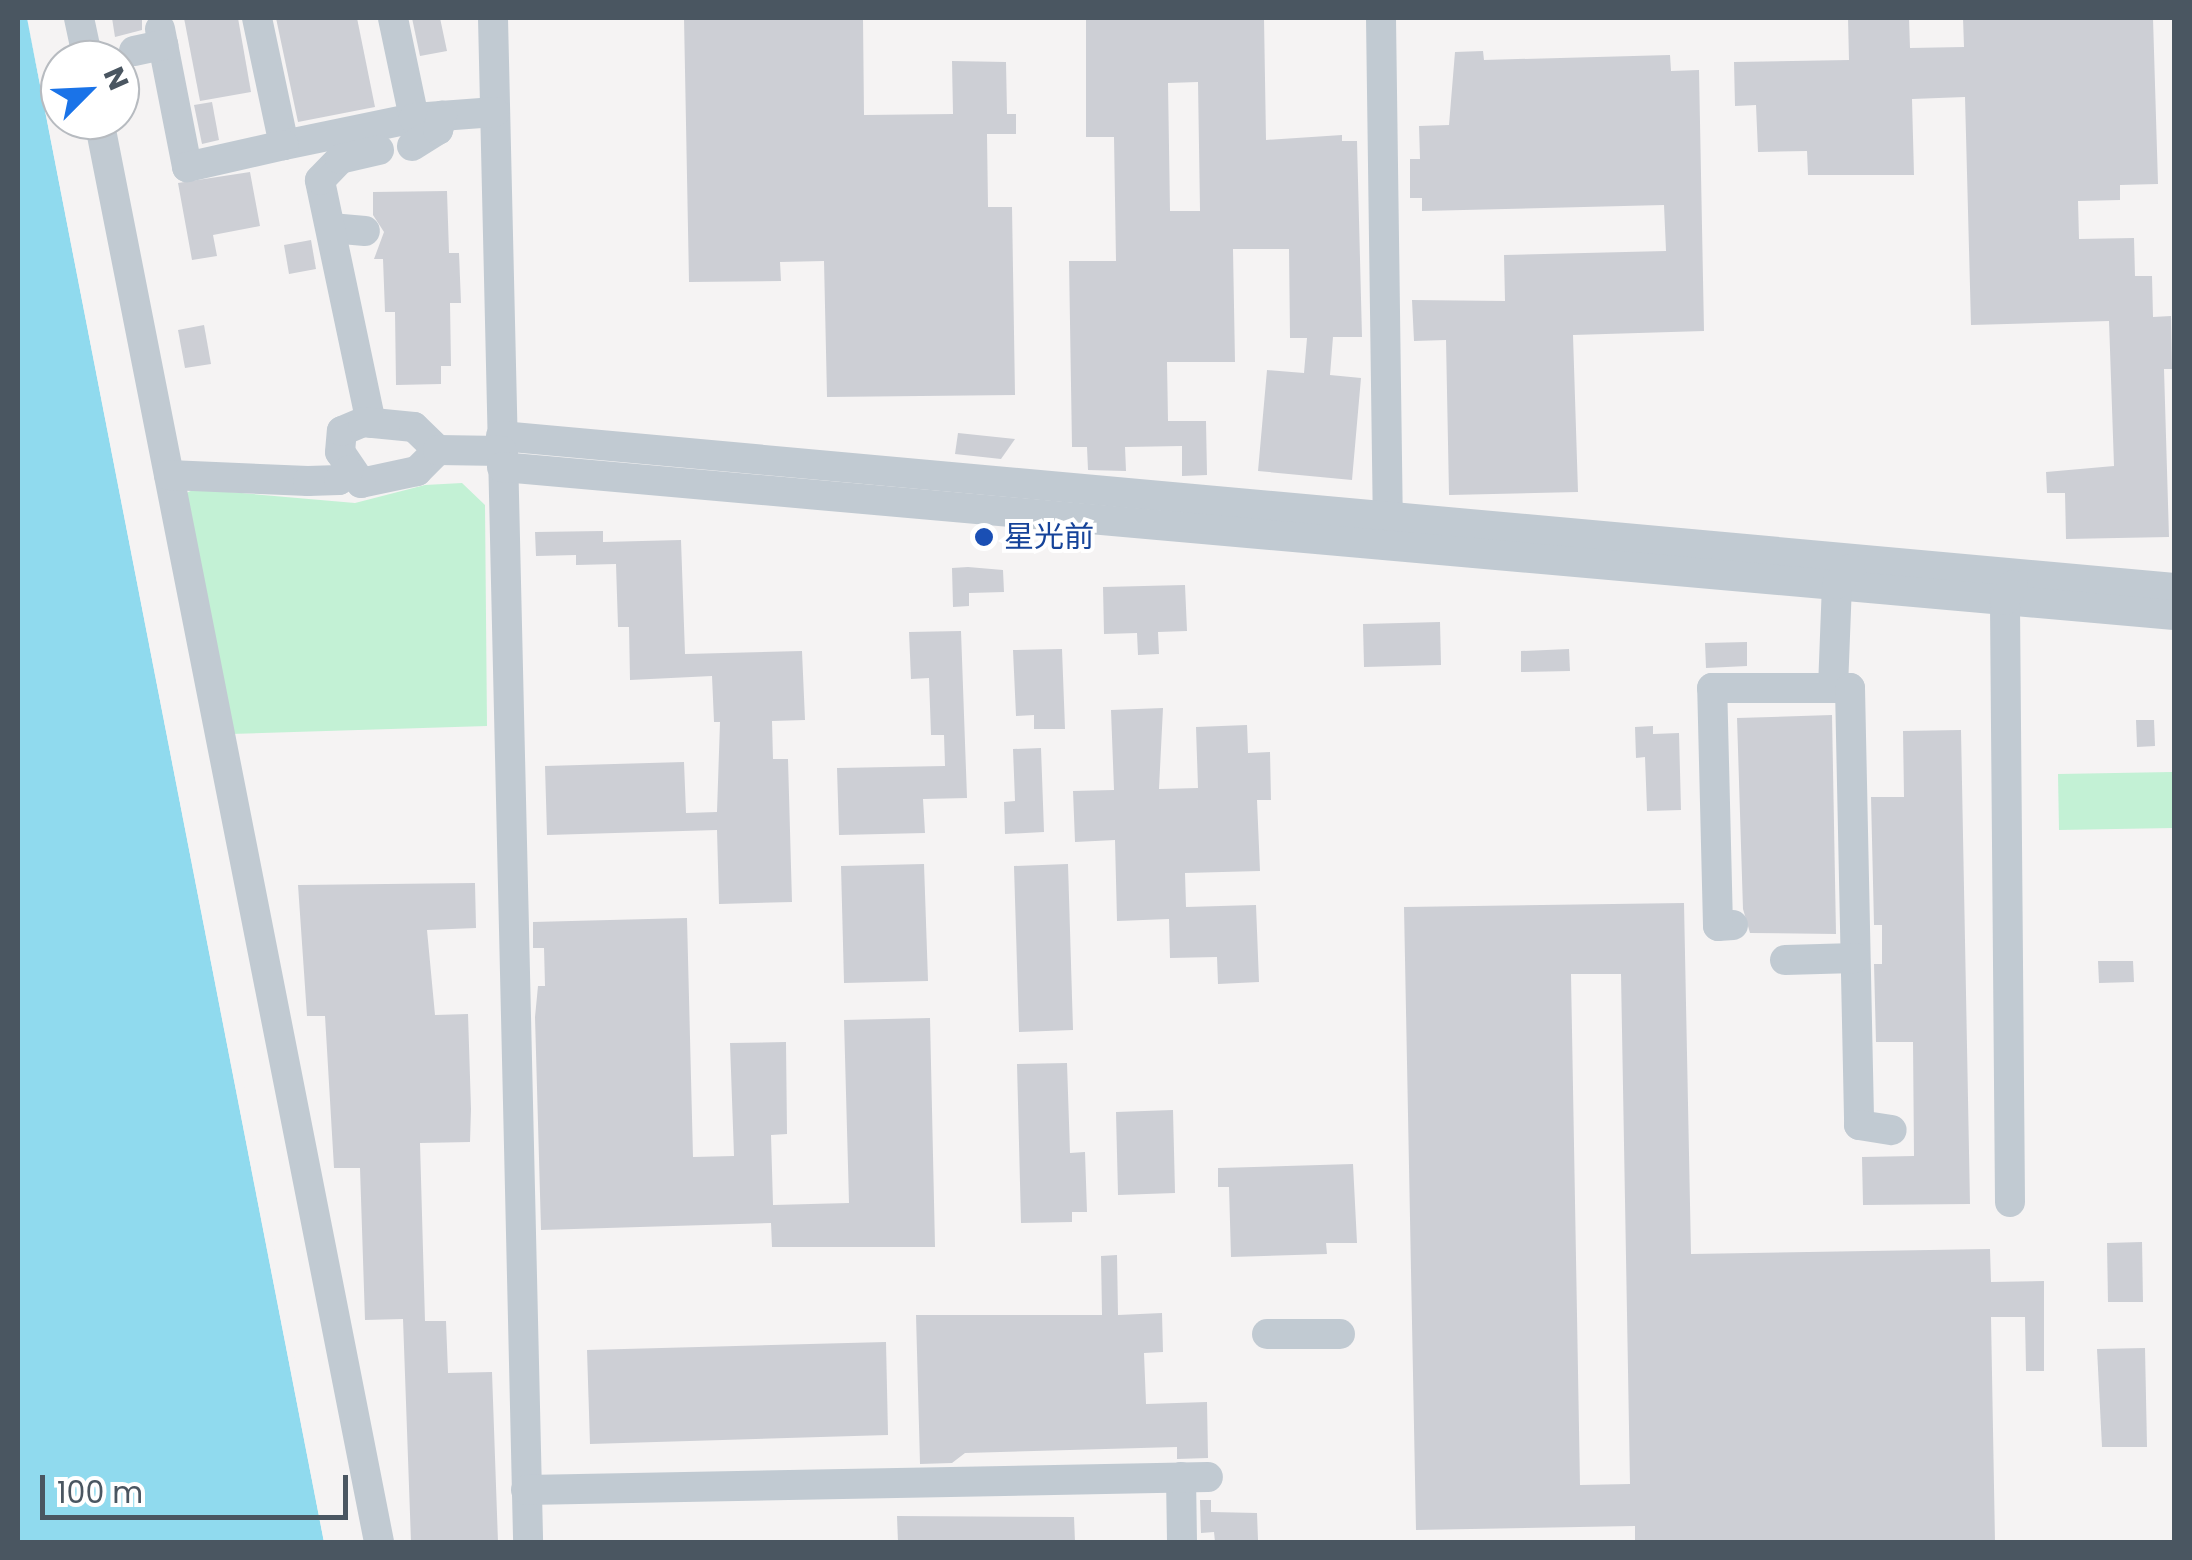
<!DOCTYPE html>
<meta charset="utf-8">
<style>
body{margin:0}
#map{position:relative;width:2192px;height:1560px;overflow:hidden;background:#f5f3f3;font-family:Poppins,"Noto Sans JP",sans-serif}
div>[style]{position:absolute}
.green>*{inset:0;background:#c3f1d5}
.water>*{inset:0;background:#90daee}
.pier>*{inset:0;background:#f5f3f3}
.building>*{inset:0;background:#cdcfd5}
.minor>*{height:30px;margin:-15px;padding:0 15px;transform-origin:15px;border-radius:15px;background:#c1cad2}
.dots>*{width:28px;height:28px;translate:-50% -50%;box-sizing:border-box;border:5px solid #fff;border-radius:50%}
span{translate:-50% -50%;white-space:nowrap;text-align:center;line-height:1.15;-webkit-text-stroke:8px #fff;paint-order:stroke}
.transit-label{font-size:30px;color:#164399}
.left{translate:0 -50%;text-align:left}
.frame{position:absolute;inset:0;border:20px solid #4a5661;pointer-events:none}
.north{position:absolute;left:40px;top:40px;width:100px;height:100px;box-sizing:border-box;background:#fff;border:2px solid #b7bbc0;border-radius:50%;rotate:66deg;font-size:28px;font-weight:700;line-height:40px;text-align:center;color:#4a5661}
.north::after{content:'';display:block;margin:auto;width:35px;height:45px;background:#1a73e8;clip-path:polygon(50% 0,100% 100%,50% 72%,0 100%)}
.scale{position:absolute;left:40px;top:1475px;width:308px;height:45px;box-sizing:border-box;border:5px solid #4a5661;border-top:0;padding-left:12px;font-size:30px;line-height:35px;white-space:nowrap;color:#4a5661;-webkit-text-stroke:8px #fff;paint-order:stroke}
</style>
<div id="map">
<div class="green">
<div style="clip-path:polygon(462px 483px,485px 505px,487px 726px,230px 734px,184px 494px,195px 489px,355px 503px,425px 485px)"></div>
<div style="clip-path:polygon(2172px 772px,2173px 828px,2059px 830px,2058px 774px)"></div>
</div>
<div class="water">
<div style="clip-path:polygon(18px 18px,27px 18px,324px 1542px,18px 1542px)"></div>
</div>
<div class="pier">
<div style="clip-path:polygon(27px 18px,242px 1072px,329px 1542px,324px 1542px)"></div>
</div>
<div class="building">
<div style="clip-path:polygon(112px 18px,142px 18px,142px 30px,115px 37px)"></div>
<div style="clip-path:polygon(184px 18px,238px 18px,251px 92px,200px 101px)"></div>
<div style="clip-path:polygon(276px 18px,357px 18px,375px 107px,298px 122px)"></div>
<div style="clip-path:polygon(412px 18px,440px 18px,447px 51px,420px 56px)"></div>
<div style="clip-path:polygon(684px 18px,863px 18px,864px 115px,953px 114px,952px 61px,1006px 62px,1007px 114px,1016px 114px,1016px 134px,987px 134px,988px 207px,1012px 207px,1015px 395px,827px 397px,824px 261px,780px 262px,781px 281px,689px 282px)"></div>
<div style="clip-path:polygon(evenodd,1086px 18px,1264px 18px,1266px 140px,1342px 135px,1342px 141px,1357px 141px,1362px 337px,1333px 337px,1330px 375px,1361px 378px,1352px 480px,1258px 471px,1267px 370px,1304px 373px,1307px 338px,1290px 338px,1289px 249px,1233px 249px,1235px 362px,1167px 362px,1168px 421px,1206px 421px,1207px 475px,1182px 476px,1182px 446px,1125px 447px,1126px 471px,1088px 470px,1087px 447px,1072px 447px,1069px 261px,1116px 261px,1114px 137px,1086px 137px,1086px 18px,1198px 82px,1200px 211px,1170px 211px,1168px 83px,1198px 82px)"></div>
<div style="clip-path:polygon(1848px 18px,1909px 18px,1910px 48px,1964px 47px,1963px 18px,2153px 18px,2158px 184px,2120px 185px,2120px 200px,2078px 201px,2079px 239px,2134px 238px,2135px 276px,2152px 276px,2153px 317px,2171px 316px,2172px 369px,2164px 369px,2169px 537px,2066px 539px,2065px 493px,2047px 493px,2046px 472px,2114px 466px,2109px 321px,1971px 325px,1965px 97px,1912px 99px,1914px 175px,1808px 175px,1807px 151px,1758px 152px,1756px 105px,1735px 106px,1734px 62px,1849px 60px)"></div>
<div style="clip-path:polygon(1483px 51px,1484px 60px,1670px 55px,1671px 71px,1699px 70px,1704px 331px,1573px 335px,1578px 492px,1449px 495px,1446px 340px,1414px 341px,1412px 300px,1505px 301px,1504px 255px,1666px 251px,1664px 205px,1422px 211px,1422px 198px,1410px 198px,1410px 159px,1420px 159px,1419px 126px,1449px 125px,1455px 52px)"></div>
<div style="clip-path:polygon(212px 102px,219px 140px,202px 144px,194px 105px)"></div>
<div style="clip-path:polygon(250px 172px,260px 226px,213px 235px,217px 256px,192px 260px,178px 183px)"></div>
<div style="clip-path:polygon(447px 191px,449px 253px,459px 253px,461px 303px,450px 303px,451px 366px,441px 366px,441px 384px,396px 385px,395px 312px,385px 312px,383px 259px,374px 259px,384px 232px,373px 215px,373px 192px)"></div>
<div style="clip-path:polygon(311px 240px,316px 269px,289px 274px,284px 245px)"></div>
<div style="clip-path:polygon(204px 325px,211px 364px,185px 368px,178px 330px)"></div>
<div style="clip-path:polygon(958px 433px,1015px 439px,1001px 459px,955px 454px)"></div>
<div style="clip-path:polygon(603px 531px,603px 542px,681px 540px,685px 654px,802px 651px,805px 720px,772px 721px,773px 759px,788px 759px,792px 902px,719px 904px,717px 830px,547px 835px,545px 766px,684px 762px,686px 813px,717px 812px,720px 722px,714px 722px,712px 676px,630px 680px,629px 627px,618px 627px,616px 564px,576px 565px,576px 555px,536px 556px,535px 532px)"></div>
<div style="clip-path:polygon(968px 567px,1003px 570px,1004px 592px,969px 593px,969px 606px,953px 607px,952px 568px)"></div>
<div style="clip-path:polygon(1185px 585px,1187px 631px,1158px 632px,1159px 654px,1138px 655px,1137px 633px,1104px 634px,1103px 587px)"></div>
<div style="clip-path:polygon(1440px 622px,1441px 665px,1364px 667px,1363px 624px)"></div>
<div style="clip-path:polygon(961px 631px,967px 798px,923px 799px,925px 833px,839px 835px,837px 768px,945px 766px,944px 735px,931px 735px,929px 678px,911px 679px,909px 632px)"></div>
<div style="clip-path:polygon(1747px 642px,1747px 666px,1706px 668px,1705px 643px)"></div>
<div style="clip-path:polygon(1062px 649px,1065px 729px,1034px 729px,1034px 715px,1016px 716px,1013px 650px)"></div>
<div style="clip-path:polygon(1569px 649px,1570px 671px,1521px 672px,1521px 651px)"></div>
<div style="clip-path:polygon(1163px 708px,1159px 789px,1198px 788px,1196px 727px,1247px 725px,1248px 753px,1270px 752px,1271px 800px,1257px 800px,1260px 871px,1185px 873px,1186px 907px,1256px 905px,1259px 982px,1218px 984px,1217px 957px,1170px 958px,1169px 919px,1117px 921px,1115px 840px,1075px 842px,1073px 791px,1114px 790px,1111px 710px)"></div>
<div style="clip-path:polygon(1832px 715px,1836px 934px,1750px 933px,1743px 909px,1737px 718px)"></div>
<div style="clip-path:polygon(2136px 720px,2154px 720px,2155px 746px,2137px 747px)"></div>
<div style="clip-path:polygon(1653px 726px,1653px 734px,1679px 733px,1681px 810px,1647px 811px,1645px 757px,1636px 758px,1635px 727px)"></div>
<div style="clip-path:polygon(1961px 730px,1970px 1204px,1863px 1205px,1862px 1157px,1914px 1156px,1913px 1042px,1876px 1042px,1874px 964px,1882px 964px,1882px 925px,1874px 925px,1871px 797px,1904px 797px,1903px 731px)"></div>
<div style="clip-path:polygon(1041px 748px,1044px 832px,1005px 834px,1004px 802px,1015px 801px,1013px 749px)"></div>
<div style="clip-path:polygon(924px 864px,928px 981px,844px 983px,841px 866px)"></div>
<div style="clip-path:polygon(1068px 864px,1073px 1030px,1019px 1032px,1014px 866px)"></div>
<div style="clip-path:polygon(475px 883px,476px 928px,427px 930px,435px 1015px,468px 1014px,471px 1109px,470px 1142px,420px 1143px,425px 1321px,446px 1321px,448px 1373px,492px 1372px,498px 1542px,411px 1542px,403px 1319px,365px 1320px,360px 1168px,334px 1168px,325px 1016px,307px 1016px,298px 885px)"></div>
<div style="clip-path:polygon(evenodd,1684px 903px,1691px 1254px,1990px 1249px,1991px 1282px,2044px 1281px,2044px 1371px,2026px 1371px,2025px 1317px,1991px 1317px,1995px 1542px,1635px 1542px,1635px 1526px,1416px 1530px,1404px 907px,1684px 903px,1571px 974px,1621px 974px,1630px 1484px,1580px 1485px,1571px 974px)"></div>
<div style="clip-path:polygon(687px 918px,693px 1157px,734px 1156px,730px 1043px,786px 1042px,787px 1134px,771px 1135px,773px 1205px,849px 1203px,844px 1020px,930px 1018px,935px 1247px,772px 1247px,771px 1223px,541px 1230px,535px 1017px,538px 986px,545px 986px,544px 948px,533px 948px,533px 922px)"></div>
<div style="clip-path:polygon(2098px 961px,2133px 961px,2134px 982px,2099px 983px)"></div>
<div style="clip-path:polygon(1067px 1063px,1070px 1153px,1085px 1152px,1087px 1212px,1072px 1212px,1072px 1222px,1021px 1223px,1017px 1064px)"></div>
<div style="clip-path:polygon(1173px 1110px,1175px 1193px,1118px 1195px,1116px 1112px)"></div>
<div style="clip-path:polygon(1353px 1164px,1357px 1243px,1326px 1243px,1327px 1254px,1231px 1257px,1229px 1187px,1218px 1187px,1218px 1168px)"></div>
<div style="clip-path:polygon(2142px 1242px,2143px 1302px,2108px 1302px,2107px 1243px)"></div>
<div style="clip-path:polygon(1117px 1255px,1118px 1315px,1162px 1313px,1163px 1352px,1144px 1353px,1146px 1404px,1207px 1402px,1208px 1458px,1177px 1459px,1177px 1447px,965px 1453px,952px 1463px,920px 1464px,916px 1315px,1102px 1315px,1101px 1256px)"></div>
<div style="clip-path:polygon(886px 1342px,888px 1435px,590px 1444px,587px 1350px)"></div>
<div style="clip-path:polygon(2145px 1348px,2147px 1447px,2102px 1447px,2097px 1349px)"></div>
<div style="clip-path:polygon(1200px 1500px,1211px 1500px,1211px 1512px,1257px 1513px,1258px 1540px,1215px 1542px,1214px 1532px,1201px 1533px)"></div>
<div style="clip-path:polygon(897px 1516px,1074px 1517px,1075px 1542px,898px 1542px)"></div>
</div>
<div class="minor">
<div style="left:79px;top:18px;width:43px;rotate:77.9deg"></div>
<div style="left:257px;top:18px;width:130px;rotate:78deg"></div>
<div style="left:284px;top:145px;width:133px;rotate:-11.7deg"></div>
<div style="left:414px;top:118px;width:102px;rotate:-101.9deg"></div>
<div style="left:493px;top:18px;width:1524px;rotate:88.68deg"></div>
<div style="left:1381px;top:18px;width:511px;rotate:89.22deg"></div>
<div style="left:160px;top:29px;width:141px;rotate:78.9deg"></div>
<div style="left:187px;top:167px;width:99px;rotate:-12.8deg"></div>
<div style="left:134px;top:51px;width:30px;rotate:-12deg"></div>
<div style="left:414px;top:118px;width:81px;rotate:-4.2deg"></div>
<div style="left:99px;top:120px;width:1449px;rotate:78.86deg"></div>
<div style="left:412px;top:146px;width:31px;rotate:-32deg"></div>
<div style="left:438px;top:130px;width:15px;rotate:-74deg"></div>
<div style="left:331px;top:228px;width:34px;rotate:5deg"></div>
<div style="left:371px;top:423px;width:248px;rotate:-101.9deg"></div>
<div style="left:320px;top:180px;width:29px;rotate:-46deg"></div>
<div style="left:340px;top:159px;width:40px;rotate:-13deg"></div>
<div style="left:501px;top:436px;width:1680px;rotate:5.19deg"></div>
<div style="left:438px;top:450px;width:30px;rotate:135deg"></div>
<div style="left:417px;top:471px;width:57px;rotate:167.9deg"></div>
<div style="left:361px;top:483px;width:37px;rotate:-124deg"></div>
<div style="left:340px;top:452px;width:21px;rotate:-85deg"></div>
<div style="left:342px;top:431px;width:23px;rotate:-23deg"></div>
<div style="left:363px;top:422px;width:51px;rotate:5.6deg"></div>
<div style="left:414px;top:427px;width:33px;rotate:44deg"></div>
<div style="left:438px;top:450px;width:64px;rotate:0.9deg"></div>
<div style="left:502px;top:467px;width:1679px;rotate:5.06deg"></div>
<div style="left:169px;top:475px;width:139px;rotate:2.5deg"></div>
<div style="left:308px;top:481px;width:31px;rotate:-2deg"></div>
<div style="left:339px;top:480px;width:13px;rotate:-45deg"></div>
<div style="left:1833px;top:688px;width:104px;rotate:-87.8deg"></div>
<div style="left:1837px;top:584px;width:20px;rotate:-49deg"></div>
<div style="left:1733px;top:925px;width:15px;rotate:176deg"></div>
<div style="left:1718px;top:926px;width:238px;rotate:-91.4deg"></div>
<div style="left:1712px;top:688px;width:138px"></div>
<div style="left:1850px;top:688px;width:437px;rotate:88.8deg"></div>
<div style="left:1859px;top:1125px;width:33px;rotate:9deg"></div>
<div style="left:1785px;top:960px;width:70px;rotate:-1.6deg"></div>
<div style="left:2010px;top:1202px;width:602px;rotate:-90.48deg"></div>
<div style="left:2005px;top:600px;width:17px;rotate:-62deg"></div>
<div style="left:1267px;top:1334px;width:73px"></div>
<div style="left:1181px;top:1477px;width:65px;rotate:89.1deg"></div>
<div style="left:526px;top:1490px;width:682px;rotate:-1.09deg"></div>
</div>
<div class="dots">
<div style="left:984px;top:537px;background:#1a4fb4"></div>
</div>
<div class="transit-label">
<span class="left" style="left:1004px;top:537px">星光前</span>
</div>
<div class="frame"></div>
<div class="north">N</div>
<div class="scale">100 m</div>
</div>
